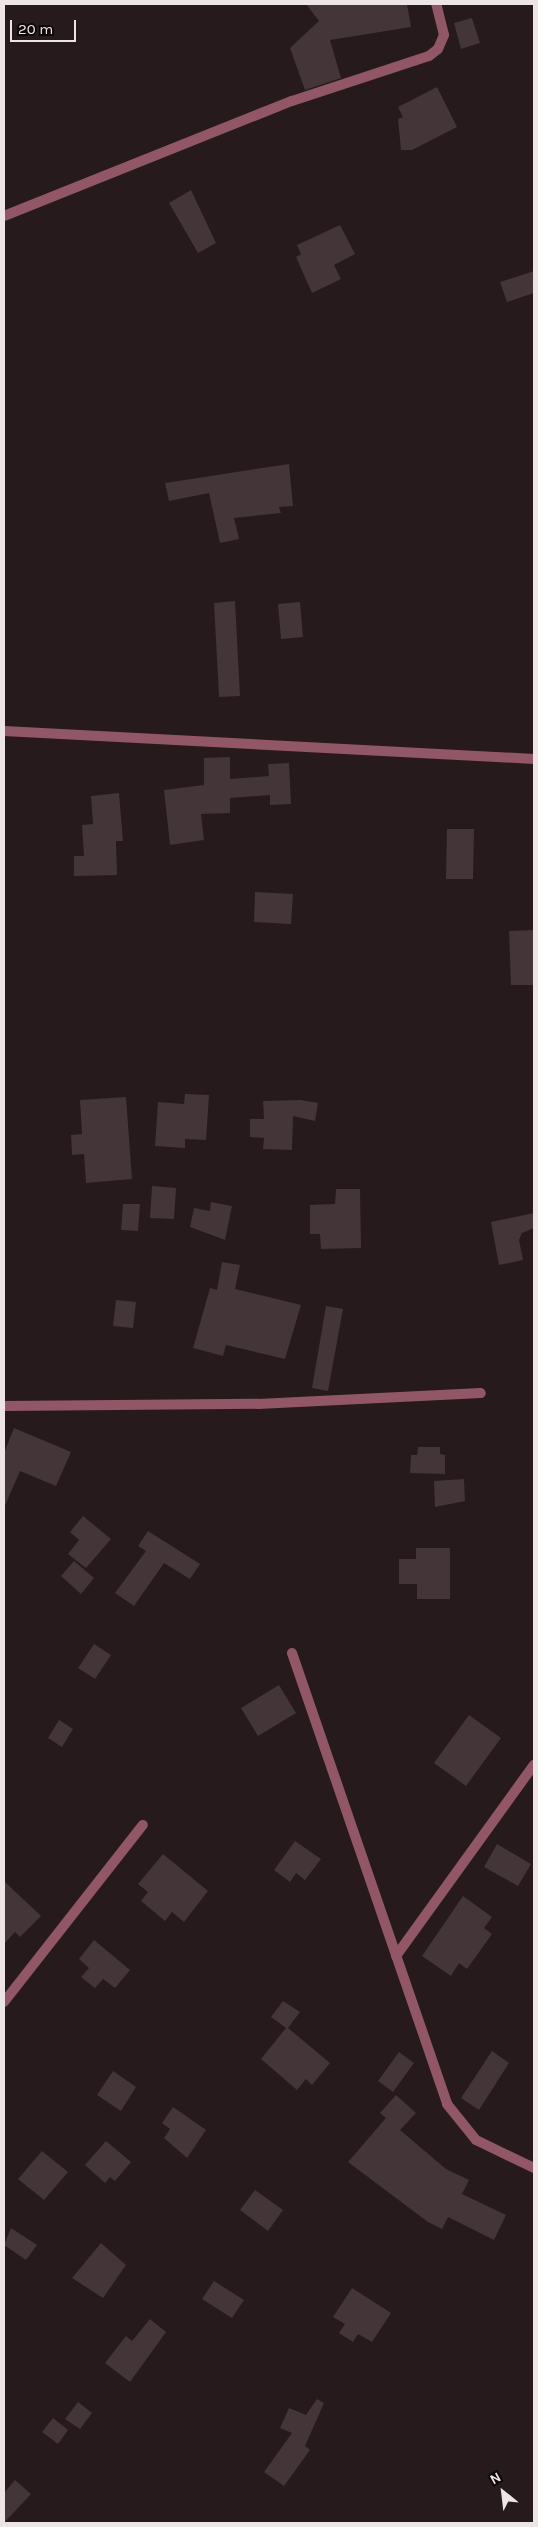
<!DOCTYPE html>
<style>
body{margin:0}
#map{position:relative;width:538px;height:2527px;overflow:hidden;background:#261a1d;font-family:Karla,sans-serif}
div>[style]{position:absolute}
.building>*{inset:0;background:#433538}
.street>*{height:10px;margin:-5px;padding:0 5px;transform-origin:5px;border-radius:5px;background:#925767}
span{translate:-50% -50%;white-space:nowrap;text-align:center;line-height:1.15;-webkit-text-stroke:5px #0c0708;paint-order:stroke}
.frame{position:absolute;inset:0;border:5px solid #ede4e6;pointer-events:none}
.north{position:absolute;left:478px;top:2467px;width:50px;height:50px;-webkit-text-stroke:4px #0c0708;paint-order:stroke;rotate:331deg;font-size:14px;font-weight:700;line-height:20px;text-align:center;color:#ede4e6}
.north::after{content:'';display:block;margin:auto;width:18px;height:22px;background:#ede4e6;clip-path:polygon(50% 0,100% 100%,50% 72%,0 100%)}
.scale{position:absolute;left:10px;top:20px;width:66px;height:22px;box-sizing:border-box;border:2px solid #ede4e6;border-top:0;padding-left:6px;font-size:15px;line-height:18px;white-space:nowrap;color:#ede4e6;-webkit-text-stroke:4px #0c0708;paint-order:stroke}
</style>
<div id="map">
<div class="building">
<div style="clip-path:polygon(306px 4px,407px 4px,411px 27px,330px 40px,341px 78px,305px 90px,290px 48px,319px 21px)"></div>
<div style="clip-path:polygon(472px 18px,480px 43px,461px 49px,454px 23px)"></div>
<div style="clip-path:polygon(437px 87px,457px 127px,412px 150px,401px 150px,398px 119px,403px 117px,398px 107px)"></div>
<div style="clip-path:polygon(191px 190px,216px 243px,198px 253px,169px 203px)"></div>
<div style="clip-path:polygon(340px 225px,355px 254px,334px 265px,341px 279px,312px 293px,296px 257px,301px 254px,297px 245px)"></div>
<div style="clip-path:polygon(534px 271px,534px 293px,507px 302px,500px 282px)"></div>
<div style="clip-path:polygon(289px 464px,293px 506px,279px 507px,281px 513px,234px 518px,239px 539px,220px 543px,209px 493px,169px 501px,165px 483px)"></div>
<div style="clip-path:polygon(235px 601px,240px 696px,219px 697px,214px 603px)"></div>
<div style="clip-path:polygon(300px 602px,303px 637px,281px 639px,278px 604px)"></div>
<div style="clip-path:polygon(230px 757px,230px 779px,269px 776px,268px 764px,289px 763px,291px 804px,270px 805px,270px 795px,230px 798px,230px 813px,201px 814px,204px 840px,170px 845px,164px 790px,204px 785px,204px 758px)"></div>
<div style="clip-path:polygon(119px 793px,123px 841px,116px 841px,117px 875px,74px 876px,74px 856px,84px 856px,82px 825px,93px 824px,91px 796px)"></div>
<div style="clip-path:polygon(447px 829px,474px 829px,473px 879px,446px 879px)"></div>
<div style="clip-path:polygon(255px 892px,293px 894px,291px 924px,254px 922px)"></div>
<div style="clip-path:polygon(534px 930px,534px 985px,511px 985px,509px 931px)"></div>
<div style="clip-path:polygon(185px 1094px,209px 1095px,206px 1140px,185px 1139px,185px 1148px,155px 1146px,158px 1102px,184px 1104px)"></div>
<div style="clip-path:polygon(126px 1097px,132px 1179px,86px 1183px,84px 1154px,72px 1155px,71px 1135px,82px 1134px,80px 1100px)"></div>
<div style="clip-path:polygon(301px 1100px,318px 1103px,315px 1121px,293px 1116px,292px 1150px,263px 1149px,264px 1138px,250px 1137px,250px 1119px,264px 1119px,263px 1101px)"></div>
<div style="clip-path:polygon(152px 1186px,176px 1188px,174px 1219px,150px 1218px)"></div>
<div style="clip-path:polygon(336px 1189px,360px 1189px,361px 1248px,321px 1249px,320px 1234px,310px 1234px,310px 1205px,335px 1204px)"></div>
<div style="clip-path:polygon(211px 1202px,232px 1206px,225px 1240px,190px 1227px,194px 1208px,210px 1211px)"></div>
<div style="clip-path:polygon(123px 1204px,140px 1204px,138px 1231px,121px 1230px)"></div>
<div style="clip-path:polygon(534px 1213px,534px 1228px,522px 1233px,519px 1240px,523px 1260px,499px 1265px,491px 1222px)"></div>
<div style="clip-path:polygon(222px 1262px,240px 1265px,235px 1289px,301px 1305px,285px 1359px,226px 1345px,223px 1356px,193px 1348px,210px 1288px,217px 1290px)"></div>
<div style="clip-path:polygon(116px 1300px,136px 1302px,133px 1328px,113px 1326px)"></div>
<div style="clip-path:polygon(326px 1306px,343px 1309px,328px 1391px,312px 1388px)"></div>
<div style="clip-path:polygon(14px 1428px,71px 1452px,56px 1486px,20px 1471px,4px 1508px,4px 1453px)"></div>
<div style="clip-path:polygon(418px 1447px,440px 1447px,440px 1454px,445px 1455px,445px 1474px,410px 1473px,411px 1455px,417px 1455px)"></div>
<div style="clip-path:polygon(464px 1479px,465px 1501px,435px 1507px,434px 1481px)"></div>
<div style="clip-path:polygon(83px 1516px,111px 1539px,86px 1568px,68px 1554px,79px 1540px,70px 1532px)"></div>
<div style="clip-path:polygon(148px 1531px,200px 1564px,190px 1579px,164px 1563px,134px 1606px,115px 1593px,146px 1551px,138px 1546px)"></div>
<div style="clip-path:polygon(416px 1548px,450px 1548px,450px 1599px,417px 1599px,417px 1584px,399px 1584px,399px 1559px,416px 1559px)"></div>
<div style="clip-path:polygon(74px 1561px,94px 1578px,81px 1594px,61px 1576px)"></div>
<div style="clip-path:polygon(94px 1644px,111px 1655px,95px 1679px,78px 1668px)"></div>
<div style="clip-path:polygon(279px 1685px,296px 1713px,258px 1736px,241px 1708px)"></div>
<div style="clip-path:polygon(469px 1715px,501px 1738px,466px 1786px,434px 1763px)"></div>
<div style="clip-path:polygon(59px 1720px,73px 1729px,62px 1747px,48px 1738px)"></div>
<div style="clip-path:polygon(295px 1841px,321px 1859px,305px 1880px,296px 1873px,290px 1882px,274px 1870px)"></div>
<div style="clip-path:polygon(497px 1844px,531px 1864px,518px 1886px,484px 1867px)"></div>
<div style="clip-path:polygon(163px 1854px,208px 1891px,184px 1922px,172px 1912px,165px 1921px,141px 1901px,148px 1892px,138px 1884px)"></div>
<div style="clip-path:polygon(4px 1881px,41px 1916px,20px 1937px,15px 1932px,4px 1944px)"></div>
<div style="clip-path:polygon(463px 1896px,492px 1917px,484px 1928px,492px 1934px,467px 1969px,459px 1963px,451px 1976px,422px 1956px)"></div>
<div style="clip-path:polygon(94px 1940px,130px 1970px,115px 1988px,103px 1979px,95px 1988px,81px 1977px,89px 1968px,79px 1959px)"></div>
<div style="clip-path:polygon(283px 2001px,300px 2012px,288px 2028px,330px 2063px,312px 2085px,306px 2079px,297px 2090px,261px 2059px,286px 2028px,271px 2017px)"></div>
<div style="clip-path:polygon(492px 2051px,509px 2063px,479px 2110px,461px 2098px)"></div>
<div style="clip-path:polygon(399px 2052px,414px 2063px,393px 2092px,378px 2081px)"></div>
<div style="clip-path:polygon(113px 2071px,136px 2087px,121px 2111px,97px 2095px)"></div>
<div style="clip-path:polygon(396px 2095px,416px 2113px,400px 2130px,446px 2169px,469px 2180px,462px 2194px,506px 2215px,494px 2240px,448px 2217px,442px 2229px,428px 2222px,348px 2162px,386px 2118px,380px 2113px)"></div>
<div style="clip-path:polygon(173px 2107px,206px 2130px,187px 2158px,164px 2138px,170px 2129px,162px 2123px)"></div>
<div style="clip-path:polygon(106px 2141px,131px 2162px,115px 2181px,110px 2177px,105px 2183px,85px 2165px)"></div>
<div style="clip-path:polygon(42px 2151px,68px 2172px,44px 2200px,18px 2179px)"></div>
<div style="clip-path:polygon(255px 2190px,283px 2210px,268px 2231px,240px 2210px)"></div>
<div style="clip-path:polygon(11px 2228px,37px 2245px,26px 2260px,4px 2245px)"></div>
<div style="clip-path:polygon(101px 2243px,126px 2265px,103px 2298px,72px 2278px)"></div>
<div style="clip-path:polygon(214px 2281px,244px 2300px,232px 2318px,202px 2299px)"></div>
<div style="clip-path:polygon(352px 2288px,391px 2313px,372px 2342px,358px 2334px,353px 2342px,339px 2333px,345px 2324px,333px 2317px)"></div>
<div style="clip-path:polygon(150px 2319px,166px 2332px,130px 2382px,105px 2363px,126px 2336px,132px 2341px)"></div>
<div style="clip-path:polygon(317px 2399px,324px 2403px,305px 2446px,310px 2450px,284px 2486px,264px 2472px,292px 2433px,280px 2428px,289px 2408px,306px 2415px)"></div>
<div style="clip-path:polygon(78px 2402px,92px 2413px,80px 2429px,65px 2419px)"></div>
<div style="clip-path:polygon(53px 2418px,68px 2430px,58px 2444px,42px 2432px)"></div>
<div style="clip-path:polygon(15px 2480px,31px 2494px,4px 2523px,4px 2493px)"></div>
</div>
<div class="street">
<div style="left:4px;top:216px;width:310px;rotate:-21.8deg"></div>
<div style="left:292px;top:101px;width:144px;rotate:-18.2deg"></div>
<div style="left:429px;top:56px;width:11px;rotate:-38deg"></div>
<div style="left:438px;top:49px;width:15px;rotate:-67deg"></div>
<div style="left:444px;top:35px;width:32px;rotate:-104deg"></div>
<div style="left:4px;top:731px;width:531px;rotate:3.02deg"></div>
<div style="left:4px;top:1406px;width:254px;rotate:-0.5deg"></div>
<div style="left:258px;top:1404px;width:223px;rotate:-2.8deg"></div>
<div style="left:292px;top:1653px;width:477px;rotate:71deg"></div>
<div style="left:447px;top:2104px;width:46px;rotate:51.1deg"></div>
<div style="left:476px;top:2140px;width:64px;rotate:25.8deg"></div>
<div style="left:396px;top:1956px;width:236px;rotate:-54.2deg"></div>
<div style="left:4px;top:2002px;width:225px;rotate:-51.9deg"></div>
</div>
<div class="frame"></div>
<div class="north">N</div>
<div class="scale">20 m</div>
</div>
